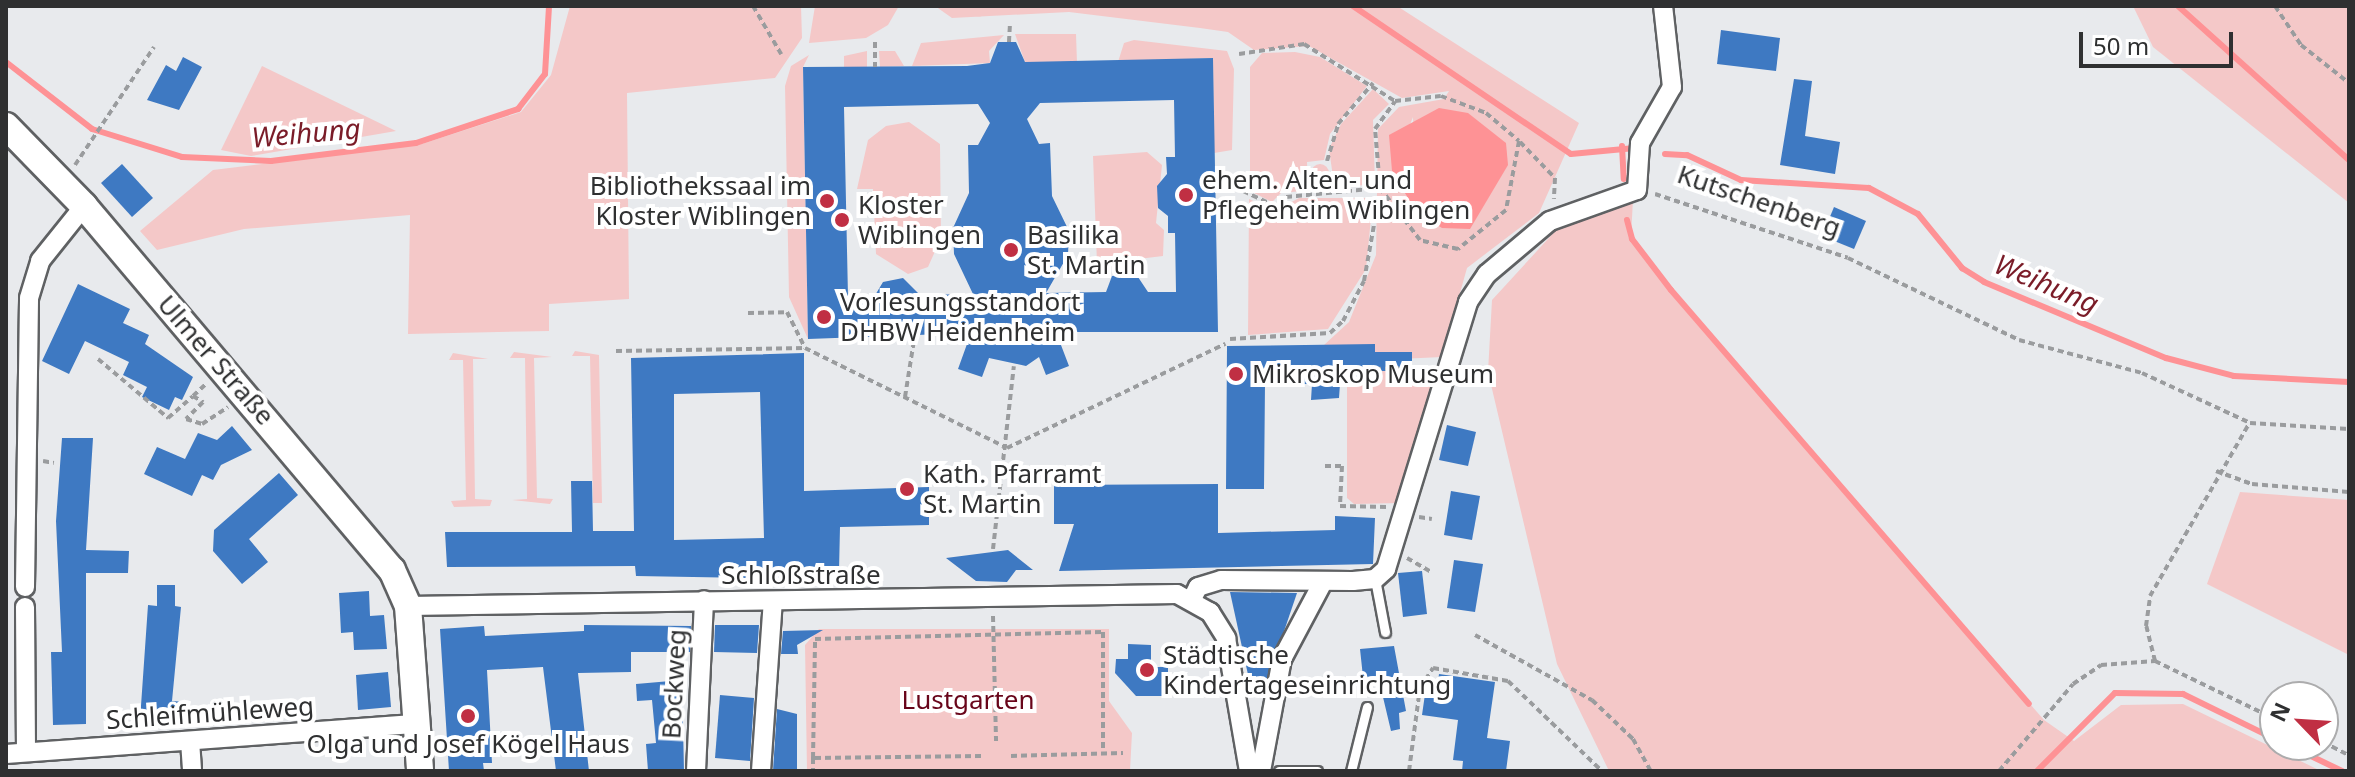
<!DOCTYPE html>
<meta charset="utf-8">
<style>
body{margin:0}
#map{position:relative;width:2355px;height:777px;overflow:hidden;background:#e8eaed;font-family:"Noto Sans",sans-serif}
div>[style]{position:absolute}
.green>*{inset:0;background:#f4c8c8}
.round{border-radius:50%}
.water>*{inset:0;background:#fe9295}
.stream>*{height:6px;margin:-3px;padding:0 3px;transform-origin:3px;border-radius:3px;background:#fe9295}
.building>*{inset:0;background:#3e79c2}
.path>*{height:4px;margin-top:-2px;transform-origin:0;background:repeating-linear-gradient(90deg,#9a9c9e 0 6px,transparent 0 10px)}
.roads{filter:drop-shadow(2px 0 #5f6163) drop-shadow(-2px 0 #5f6163) drop-shadow(0 2px #5f6163) drop-shadow(0 -2px #5f6163)}
.service>*{height:9px;margin:-4.5px;padding:0 4.5px;transform-origin:4.5px;border-radius:4.5px;background:#fff}
.minor>*{height:18px;margin:-9px;padding:0 9px;transform-origin:9px;border-radius:9px;background:#fff}
.secondary>*{height:26px;margin:-13px;padding:0 13px;transform-origin:13px;border-radius:13px;background:#fff}
.dots>*{width:22px;height:22px;translate:-50% -50%;box-sizing:border-box;border:4px solid #fff;border-radius:50%}
span{translate:-50% -50%;white-space:nowrap;text-align:center;line-height:1.15;-webkit-text-stroke:8px #fff;paint-order:stroke}
.poi-label{font-size:26px;color:#2f3031}
.left{translate:0 -50%;text-align:left}
.right{translate:-100% -50%;text-align:right}
.street-label{font-size:26px;color:#2f3031}
.park-label{font-size:26px;color:#68051a}
.water-label{font-size:28px;color:#7a1c28;font-style:italic}
.frame{position:absolute;inset:0;border:8px solid #2f3031;pointer-events:none}
.north{position:absolute;left:2259px;top:681px;width:80px;height:80px;box-sizing:border-box;background:#fff;border:2px solid #acacad;border-radius:50%;rotate:295deg;font-size:22px;font-weight:700;line-height:32px;text-align:center;color:#2f3031}
.north::after{content:'';display:block;margin:auto;width:28px;height:36px;background:#c02f43;clip-path:polygon(50% 0,100% 100%,50% 72%,0 100%)}
.scale{position:absolute;left:2079px;top:32px;width:154px;height:36px;box-sizing:border-box;border:4px solid #2f3031;border-top:0;padding-left:10px;font-size:24px;line-height:28px;white-space:nowrap;color:#2f3031;-webkit-text-stroke:6px #fff;paint-order:stroke}
</style>
<div id="map">
<div class="green">
<div style="clip-path:polygon(570px 6px,801px 6px,802px 38px,775px 78px,627px 93px,629px 299px,549px 304px,549px 331px,408px 334px,410px 215px,244px 229px,157px 250px,140px 231px,213px 170px,422px 144px,521px 112px,551px 75px)"></div>
<div style="clip-path:polygon(815px 6px,899px 6px,888px 25px,866px 38px,809px 43px)"></div>
<div style="clip-path:polygon(evenodd,935px 6px,1397px 6px,1579px 123px,1539px 213px,1467px 268px,1442px 357px,1399px 359px,1324px 345px,1349px 322px,1376px 255px,1378px 129px,1399px 107px,1444px 99px,1449px 91px,1402px 98px,1309px 46px,1254px 50px,1228px 32px,1200px 28px,1069px 12px,952px 18px,935px 6px,1413px 117px,1416px 212px,1392px 171px,1413px 117px)"></div>
<div style="clip-path:polygon(2133px 6px,2349px 6px,2349px 203px,2153px 47px)"></div>
<div style="clip-path:polygon(1015px 34px,1076px 34px,1077px 63px,1025px 62px)"></div>
<div style="clip-path:polygon(1004px 35px,989px 51px,990px 63px,912px 66px,921px 43px)"></div>
<div style="clip-path:polygon(1134px 40px,1227px 51px,1234px 69px,1232px 150px,1214px 153px,1213px 58px,1118px 62px,1124px 43px)"></div>
<div style="clip-path:polygon(867px 51px,867px 67px,844px 68px,844px 56px)"></div>
<div style="clip-path:polygon(879px 51px,895px 51px,904px 66px,880px 67px)"></div>
<div style="clip-path:polygon(1295px 52px,1320px 57px,1367px 86px,1330px 134px,1324px 160px,1307px 162px,1308px 186px,1334px 184px,1329px 149px,1341px 124px,1373px 89px,1389px 104px,1373px 120px,1375px 184px,1281px 193px,1272px 202px,1250px 191px,1250px 67px,1262px 53px)"></div>
<div style="clip-path:polygon(809px 55px,803px 67px,808px 339px,789px 297px,785px 86px,791px 66px)"></div>
<div style="clip-path:polygon(262px 66px,396px 131px,251px 156px,221px 150px)"></div>
<div style="clip-path:polygon(909px 122px,940px 144px,941px 238px,928px 267px,908px 274px,876px 254px,873px 189px,857px 189px,868px 140px,886px 126px)"></div>
<div style="clip-path:polygon(1147px 152px,1162px 165px,1156px 223px,1164px 230px,1163px 256px,1097px 264px,1093px 156px)"></div>
<div class="round" style="left:1311px;top:164px;width:18px;height:18px"></div>
<div style="clip-path:polygon(1299px 198px,1373px 198px,1366px 269px,1328px 329px,1248px 335px,1249px 199px,1275px 211px)"></div>
<div style="clip-path:polygon(1633px 199px,1631px 237px,1671px 290px,2044px 720px,2074px 741px,2121px 705px,2183px 704px,2321px 771px,1609px 771px,1557px 664px,1488px 372px,1492px 300px,1558px 228px)"></div>
<div style="clip-path:polygon(575px 351px,599px 355px,602px 503px,593px 503px,590px 356px,572px 356px)"></div>
<div style="clip-path:polygon(514px 352px,552px 357px,534px 358px,537px 498px,553px 499px,550px 504px,512px 500px,527px 499px,525px 358px,510px 358px)"></div>
<div style="clip-path:polygon(453px 353px,488px 359px,473px 359px,475px 499px,492px 500px,490px 506px,454px 507px,451px 501px,466px 500px,463px 360px,449px 360px)"></div>
<div style="clip-path:polygon(1375px 370px,1436px 377px,1401px 503px,1354px 504px,1347px 498px,1347px 384px,1375px 385px)"></div>
<div style="clip-path:polygon(2240px 492px,2349px 500px,2349px 655px,2207px 584px)"></div>
<div style="clip-path:polygon(819px 629px,1109px 629px,1109px 701px,1132px 733px,1130px 771px,807px 771px,805px 645px)"></div>
</div>
<div class="water">
<div style="clip-path:polygon(1439px 108px,1468px 113px,1506px 143px,1508px 165px,1470px 229px,1442px 228px,1416px 212px,1392px 171px,1389px 135px)"></div>
</div>
<div class="stream">
<div style="left:1353px;top:6px;width:263px;rotate:34.2deg"></div>
<div style="left:1571px;top:154px;width:64px;rotate:-5.4deg"></div>
<div style="left:2178px;top:6px;width:230px;rotate:42deg"></div>
<div style="left:6px;top:62px;width:109px;rotate:37.9deg"></div>
<div style="left:92px;top:129px;width:94px;rotate:17.3deg"></div>
<div style="left:182px;top:157px;width:89px;rotate:2.6deg"></div>
<div style="left:271px;top:161px;width:146px;rotate:-7.1deg"></div>
<div style="left:416px;top:143px;width:108px;rotate:-18.4deg"></div>
<div style="left:518px;top:109px;width:44px;rotate:-52.4deg"></div>
<div style="left:545px;top:74px;width:68px;rotate:-86.6deg"></div>
<div style="left:1622px;top:146px;width:33px;rotate:87deg"></div>
<div style="left:1665px;top:154px;width:22px;rotate:3deg"></div>
<div style="left:1687px;top:155px;width:60px;rotate:24.8deg"></div>
<div style="left:1741px;top:180px;width:128px;rotate:3.6deg"></div>
<div style="left:1869px;top:188px;width:55px;rotate:28deg"></div>
<div style="left:1918px;top:214px;width:70px;rotate:50.8deg"></div>
<div style="left:1962px;top:268px;width:26px;rotate:32deg"></div>
<div style="left:1984px;top:282px;width:197px;rotate:22.7deg"></div>
<div style="left:2166px;top:358px;width:70px;rotate:14.8deg"></div>
<div style="left:2234px;top:376px;width:115px;rotate:3deg"></div>
<div style="left:1627px;top:220px;width:20px;rotate:75deg"></div>
<div style="left:1632px;top:239px;width:64px;rotate:52.6deg"></div>
<div style="left:1671px;top:290px;width:547px;rotate:49.15deg"></div>
<div style="left:2288px;top:745px;width:60px;rotate:25.7deg"></div>
<div style="left:2037px;top:771px;width:110px;rotate:-45deg"></div>
<div style="left:2115px;top:693px;width:68px;rotate:0.8deg"></div>
<div style="left:2183px;top:694px;width:102px;rotate:26.1deg"></div>
</div>
<div class="building">
<div style="clip-path:polygon(1721px 30px,1780px 38px,1776px 71px,1717px 64px)"></div>
<div style="clip-path:polygon(evenodd,998px 42px,1016px 42px,1025px 62px,1213px 58px,1218px 332px,1056px 332px,1069px 366px,1046px 375px,1039px 357px,1026px 366px,989px 358px,982px 377px,958px 369px,971px 333px,808px 339px,803px 67px,967px 66px,990px 63px,998px 42px,1174px 100px,1175px 157px,1166px 157px,1167px 174px,1157px 186px,1158px 208px,1168px 216px,1168px 233px,1175px 233px,1176px 292px,1148px 292px,1136px 274px,1112px 276px,1106px 292px,1046px 293px,1068px 255px,1069px 231px,1052px 196px,1050px 143px,1039px 144px,1027px 119px,1040px 103px,1174px 100px,998px 42px,978px 104px,990px 123px,978px 145px,968px 145px,969px 193px,953px 228px,954px 254px,973px 294px,920px 295px,903px 278px,883px 282px,874px 297px,848px 297px,844px 107px,978px 104px)"></div>
<div style="clip-path:polygon(183px 57px,202px 67px,179px 110px,147px 100px,166px 65px,176px 71px)"></div>
<div style="clip-path:polygon(1794px 79px,1812px 81px,1805px 136px,1840px 142px,1835px 174px,1780px 165px)"></div>
<div style="clip-path:polygon(122px 164px,153px 198px,132px 217px,101px 183px)"></div>
<div style="clip-path:polygon(1834px 207px,1866px 221px,1854px 249px,1822px 236px)"></div>
<div style="clip-path:polygon(78px 284px,130px 309px,123px 323px,149px 335px,145px 344px,193px 377px,182px 400px,175px 397px,169px 410px,142px 397px,147px 387px,123px 375px,129px 362px,85px 341px,69px 374px,42px 361px)"></div>
<div style="clip-path:polygon(1375px 344px,1375px 352px,1412px 352px,1412px 371px,1375px 371px,1375px 385px,1340px 384px,1339px 398px,1311px 400px,1312px 384px,1265px 384px,1264px 489px,1226px 489px,1227px 346px)"></div>
<div style="clip-path:polygon(evenodd,804px 353px,804px 491px,929px 487px,929px 525px,840px 527px,839px 571px,804px 571px,804px 579px,636px 576px,635px 566px,447px 567px,445px 532px,572px 532px,571px 481px,592px 481px,593px 531px,634px 531px,631px 358px,804px 353px,760px 392px,764px 538px,674px 540px,674px 394px,760px 392px)"></div>
<div style="clip-path:polygon(1447px 425px,1476px 432px,1468px 466px,1439px 460px)"></div>
<div style="clip-path:polygon(232px 426px,252px 450px,221px 465px,213px 480px,202px 475px,192px 496px,144px 474px,157px 447px,185px 459px,198px 433px,217px 440px)"></div>
<div style="clip-path:polygon(62px 438px,93px 438px,86px 550px,129px 551px,128px 573px,86px 573px,86px 724px,53px 725px,51px 652px,62px 652px,56px 521px)"></div>
<div style="clip-path:polygon(279px 473px,298px 495px,249px 539px,268px 562px,242px 584px,213px 551px,214px 530px)"></div>
<div style="clip-path:polygon(1218px 484px,1218px 533px,1335px 530px,1335px 516px,1375px 518px,1373px 564px,1059px 571px,1074px 524px,1054px 524px,1054px 485px)"></div>
<div style="clip-path:polygon(1451px 491px,1480px 496px,1472px 540px,1444px 535px)"></div>
<div style="clip-path:polygon(1008px 550px,1033px 570px,1016px 570px,1007px 582px,976px 581px,946px 558px)"></div>
<div style="clip-path:polygon(1454px 560px,1483px 564px,1475px 612px,1447px 608px)"></div>
<div style="clip-path:polygon(1422px 571px,1427px 614px,1403px 617px,1398px 573px)"></div>
<div style="clip-path:polygon(157px 585px,175px 585px,175px 606px,181px 607px,172px 701px,186px 702px,185px 721px,140px 720px,148px 605px,157px 606px)"></div>
<div style="clip-path:polygon(369px 591px,370px 616px,384px 615px,387px 649px,354px 650px,353px 632px,341px 633px,339px 593px)"></div>
<div style="clip-path:polygon(1230px 592px,1297px 593px,1263px 693px,1252px 693px)"></div>
<div style="clip-path:polygon(584px 625px,691px 626px,690px 652px,631px 652px,631px 672px,578px 673px,589px 771px,556px 771px,543px 667px,487px 670px,492px 763px,483px 763px,484px 771px,449px 771px,440px 629px,484px 626px,485px 636px,584px 631px)"></div>
<div style="clip-path:polygon(715px 625px,759px 625px,757px 653px,714px 652px)"></div>
<div style="clip-path:polygon(823px 630px,797px 645px,798px 654px,781px 654px,783px 631px)"></div>
<div style="clip-path:polygon(1128px 644px,1151px 645px,1151px 667px,1168px 667px,1168px 696px,1136px 696px,1115px 673px,1116px 659px,1128px 659px)"></div>
<div style="clip-path:polygon(1394px 646px,1406px 711px,1399px 713px,1400px 729px,1391px 731px,1378px 676px,1363px 677px,1360px 649px)"></div>
<div style="clip-path:polygon(388px 672px,391px 707px,358px 710px,356px 675px)"></div>
<div style="clip-path:polygon(1439px 674px,1495px 682px,1487px 738px,1510px 741px,1506px 771px,1462px 771px,1463px 761px,1453px 760px,1458px 720px,1422px 715px,1426px 687px,1437px 688px)"></div>
<div style="clip-path:polygon(682px 680px,684px 771px,648px 771px,646px 744px,656px 743px,652px 700px,637px 701px,636px 684px)"></div>
<div style="clip-path:polygon(720px 695px,754px 698px,750px 761px,715px 758px)"></div>
<div style="clip-path:polygon(777px 709px,797px 714px,797px 771px,773px 771px)"></div>
</div>
<div class="path">
<div style="left:753px;top:6px;width:56px;rotate:59.7deg"></div>
<div style="left:2275px;top:6px;width:47px;rotate:56.3deg"></div>
<div style="left:2301px;top:45px;width:61px;rotate:38.4deg"></div>
<div style="left:875px;top:42px;width:25px;rotate:90deg"></div>
<div style="left:1009px;top:42px;width:19px;rotate:-87deg"></div>
<div style="left:1239px;top:54px;width:66px;rotate:-8.7deg"></div>
<div style="left:1304px;top:44px;width:107px;rotate:32.1deg"></div>
<div style="left:1395px;top:101px;width:46px;rotate:-6.2deg"></div>
<div style="left:1441px;top:96px;width:48px;rotate:20.7deg"></div>
<div style="left:1486px;top:113px;width:43px;rotate:40.3deg"></div>
<div style="left:1519px;top:141px;width:70px;rotate:100.7deg"></div>
<div style="left:1506px;top:210px;width:62px;rotate:140.9deg"></div>
<div style="left:1458px;top:249px;width:39px;rotate:-167deg"></div>
<div style="left:1420px;top:240px;width:66px;rotate:-127.6deg"></div>
<div style="left:1520px;top:142px;width:50px;rotate:45.8deg"></div>
<div style="left:1555px;top:178px;width:21px;rotate:93deg"></div>
<div style="left:1327px;top:161px;width:39px;rotate:-73deg"></div>
<div style="left:1338px;top:124px;width:54px;rotate:-49.5deg"></div>
<div style="left:75px;top:165px;width:142px;rotate:-56.2deg"></div>
<div style="left:1243px;top:191px;width:35px;rotate:25deg"></div>
<div style="left:1275px;top:206px;width:14px;rotate:-39deg"></div>
<div style="left:1286px;top:197px;width:94px;rotate:-5.5deg"></div>
<div style="left:1380px;top:188px;width:59px;rotate:-94.8deg"></div>
<div style="left:1375px;top:129px;width:34px;rotate:-54deg"></div>
<div style="left:1655px;top:194px;width:203px;rotate:18.3deg"></div>
<div style="left:1848px;top:258px;width:190px;rotate:25.6deg"></div>
<div style="left:2019px;top:340px;width:127px;rotate:15deg"></div>
<div style="left:2142px;top:373px;width:119px;rotate:24.8deg"></div>
<div style="left:2250px;top:423px;width:99px;rotate:3.5deg"></div>
<div style="left:748px;top:313px;width:39px;rotate:-1deg"></div>
<div style="left:787px;top:312px;width:40px;rotate:63.4deg"></div>
<div style="left:805px;top:348px;width:225px;rotate:26.3deg"></div>
<div style="left:1007px;top:448px;width:242px;rotate:-25.5deg"></div>
<div style="left:1230px;top:339px;width:100px;rotate:-3.4deg"></div>
<div style="left:1330px;top:333px;width:18px;rotate:-43deg"></div>
<div style="left:1343px;top:321px;width:45px;rotate:-62.3deg"></div>
<div style="left:1364px;top:281px;width:91px;rotate:-79.9deg"></div>
<div style="left:616px;top:351px;width:189px;rotate:-0.9deg"></div>
<div style="left:98px;top:359px;width:92px;rotate:40.1deg"></div>
<div style="left:168px;top:418px;width:33px;rotate:-41deg"></div>
<div style="left:193px;top:396px;width:12px;rotate:31deg"></div>
<div style="left:203px;top:402px;width:24px;rotate:135deg"></div>
<div style="left:186px;top:419px;width:17px;rotate:17deg"></div>
<div style="left:202px;top:424px;width:31px;rotate:-33deg"></div>
<div style="left:1375px;top:369px;width:24px;rotate:-2deg"></div>
<div style="left:193px;top:396px;width:18px;rotate:-43deg"></div>
<div style="left:905px;top:397px;width:64px;rotate:-81deg"></div>
<div style="left:43px;top:461px;width:11px;rotate:10deg"></div>
<div style="left:1325px;top:466px;width:17px"></div>
<div style="left:1342px;top:466px;width:40px;rotate:92.9deg"></div>
<div style="left:1340px;top:506px;width:48px;rotate:1.2deg"></div>
<div style="left:2216px;top:471px;width:38px;rotate:20deg"></div>
<div style="left:2252px;top:484px;width:97px;rotate:4.7deg"></div>
<div style="left:1419px;top:517px;width:13px;rotate:9deg"></div>
<div style="left:993px;top:549px;width:184px;rotate:-83.5deg"></div>
<div style="left:1407px;top:558px;width:28px;rotate:30deg"></div>
<div style="left:993px;top:616px;width:125px;rotate:88.6deg"></div>
<div style="left:1475px;top:635px;width:134px;rotate:29.1deg"></div>
<div style="left:1592px;top:700px;width:57px;rotate:43.6deg"></div>
<div style="left:1633px;top:739px;width:37px;rotate:61deg"></div>
<div style="left:2155px;top:661px;width:36px;rotate:-104deg"></div>
<div style="left:2146px;top:626px;width:30px;rotate:-82deg"></div>
<div style="left:2150px;top:596px;width:198px;rotate:-60.1deg"></div>
<div style="left:2323px;top:742px;width:29px;rotate:27deg"></div>
<div style="left:981px;top:756px;width:168px;rotate:179.3deg"></div>
<div style="left:813px;top:758px;width:119px;rotate:-89deg"></div>
<div style="left:815px;top:639px;width:288px;rotate:-1.4deg"></div>
<div style="left:1103px;top:632px;width:122px;rotate:90deg"></div>
<div style="left:1011px;top:756px;width:112px;rotate:-1.5deg"></div>
<div style="left:813px;top:758px;width:13px;rotate:90deg"></div>
<div style="left:1409px;top:771px;width:84px;rotate:-82.5deg"></div>
<div style="left:1420px;top:688px;width:24px;rotate:-57deg"></div>
<div style="left:1433px;top:668px;width:76px;rotate:9.8deg"></div>
<div style="left:1508px;top:681px;width:130px;rotate:43.8deg"></div>
<div style="left:1999px;top:771px;width:114px;rotate:-49.6deg"></div>
<div style="left:2073px;top:684px;width:34px;rotate:-34deg"></div>
<div style="left:2101px;top:665px;width:54px;rotate:-4.2deg"></div>
<div style="left:2155px;top:661px;width:133px;rotate:25.8deg"></div>
</div>
<div class="roads">
<div class="service">
<div style="left:1375px;top:579px;width:54px;rotate:79.3deg"></div>
<div style="left:1279px;top:771px;width:38px"></div>
<div style="left:1351px;top:771px;width:66px;rotate:-76deg"></div>
</div>
<div class="minor">
<div style="left:25px;top:587px;width:289px;rotate:-89.2deg"></div>
<div style="left:29px;top:298px;width:39px;rotate:-73deg"></div>
<div style="left:40px;top:261px;width:70px;rotate:-51.3deg"></div>
<div style="left:1192px;top:599px;width:13px;rotate:-63deg"></div>
<div style="left:1198px;top:587px;width:24px;rotate:-17deg"></div>
<div style="left:1221px;top:580px;width:132px;rotate:0.4deg"></div>
<div style="left:1353px;top:581px;width:22px;rotate:-5deg"></div>
<div style="left:1375px;top:579px;width:15px;rotate:-42deg"></div>
<div style="left:1386px;top:569px;width:279px;rotate:-72.9deg"></div>
<div style="left:1468px;top:302px;width:34px;rotate:-56deg"></div>
<div style="left:1487px;top:274px;width:82px;rotate:-40.1deg"></div>
<div style="left:1550px;top:221px;width:92px;rotate:-19.6deg"></div>
<div style="left:1637px;top:190px;width:47px;rotate:-86.3deg"></div>
<div style="left:1640px;top:143px;width:64px;rotate:-60.3deg"></div>
<div style="left:1672px;top:87px;width:81px;rotate:-96.3deg"></div>
<div style="left:408px;top:606px;width:769px;rotate:-0.89deg"></div>
<div style="left:1177px;top:594px;width:38px;rotate:29deg"></div>
<div style="left:1210px;top:612px;width:31px;rotate:58deg"></div>
<div style="left:1226px;top:638px;width:135px;rotate:80.2deg"></div>
<div style="left:25px;top:607px;width:145px;rotate:89.6deg"></div>
<div style="left:190px;top:741px;width:30px;rotate:86deg"></div>
<div style="left:6px;top:754px;width:412px;rotate:-4.2deg"></div>
<div style="left:696px;top:771px;width:171px;rotate:-87.3deg"></div>
<div style="left:761px;top:771px;width:170px;rotate:-86deg"></div>
<div style="left:1261px;top:771px;width:114px;rotate:-79.4deg"></div>
<div style="left:1282px;top:659px;width:87px;rotate:-62deg"></div>
</div>
<div class="secondary">
<div style="left:6px;top:126px;width:112px;rotate:45.7deg"></div>
<div style="left:84px;top:206px;width:477px;rotate:49.8deg"></div>
<div style="left:392px;top:570px;width:39px;rotate:66deg"></div>
<div style="left:408px;top:606px;width:165px;rotate:85.8deg"></div>
</div>
</div>
<div class="dots">
<div style="left:1186px;top:195px;background:#c02f43"></div>
<div style="left:827px;top:201px;background:#c02f43"></div>
<div style="left:842px;top:220px;background:#c02f43"></div>
<div style="left:1011px;top:250px;background:#c02f43"></div>
<div style="left:824px;top:317px;background:#c02f43"></div>
<div style="left:1236px;top:374px;background:#c02f43"></div>
<div style="left:907px;top:489px;background:#c02f43"></div>
<div style="left:1147px;top:670px;background:#c02f43"></div>
<div style="left:468px;top:716px;background:#c02f43"></div>
</div>
<div class="poi-label">
<span class="left" style="left:1202px;top:195px">ehem. Alten- und<br>Pflegeheim Wiblingen</span>
<span class="right" style="left:811px;top:201px">Bibliothekssaal im<br>Kloster Wiblingen</span>
<span class="left" style="left:858px;top:220px">Kloster<br>Wiblingen</span>
<span class="left" style="left:1027px;top:250px">Basilika<br>St. Martin</span>
<span class="left" style="left:840px;top:317px">Vorlesungsstandort<br>DHBW Heidenheim</span>
<span class="left" style="left:1252px;top:374px">Mikroskop Museum</span>
<span class="left" style="left:923px;top:489px">Kath. Pfarramt<br>St. Martin</span>
<span class="left" style="left:1163px;top:670px">Städtische<br>Kindertageseinrichtung</span>
<span style="left:468px;top:744px">Olga und Josef Kögel Haus</span>
</div>
<div class="street-label">
<span style="left:1759px;top:201px;rotate:19deg">Kutschenberg</span>
<span style="left:216px;top:360px;rotate:49deg">Ulmer Straße</span>
<span style="left:801px;top:575px">Schloßstraße</span>
<span style="left:674px;top:684px;rotate:-87deg">Bockweg</span>
<span style="left:210px;top:713px;rotate:-4deg">Schleifmühleweg</span>
</div>
<div class="park-label">
<span style="left:968px;top:700px">Lustgarten</span>
</div>
<div class="water-label">
<span style="left:306px;top:132px;rotate:-5deg">Weihung</span>
<span style="left:2047px;top:283px;rotate:23deg">Weihung</span>
</div>
<div class="frame"></div>
<div class="north">N</div>
<div class="scale">50 m</div>
</div>
